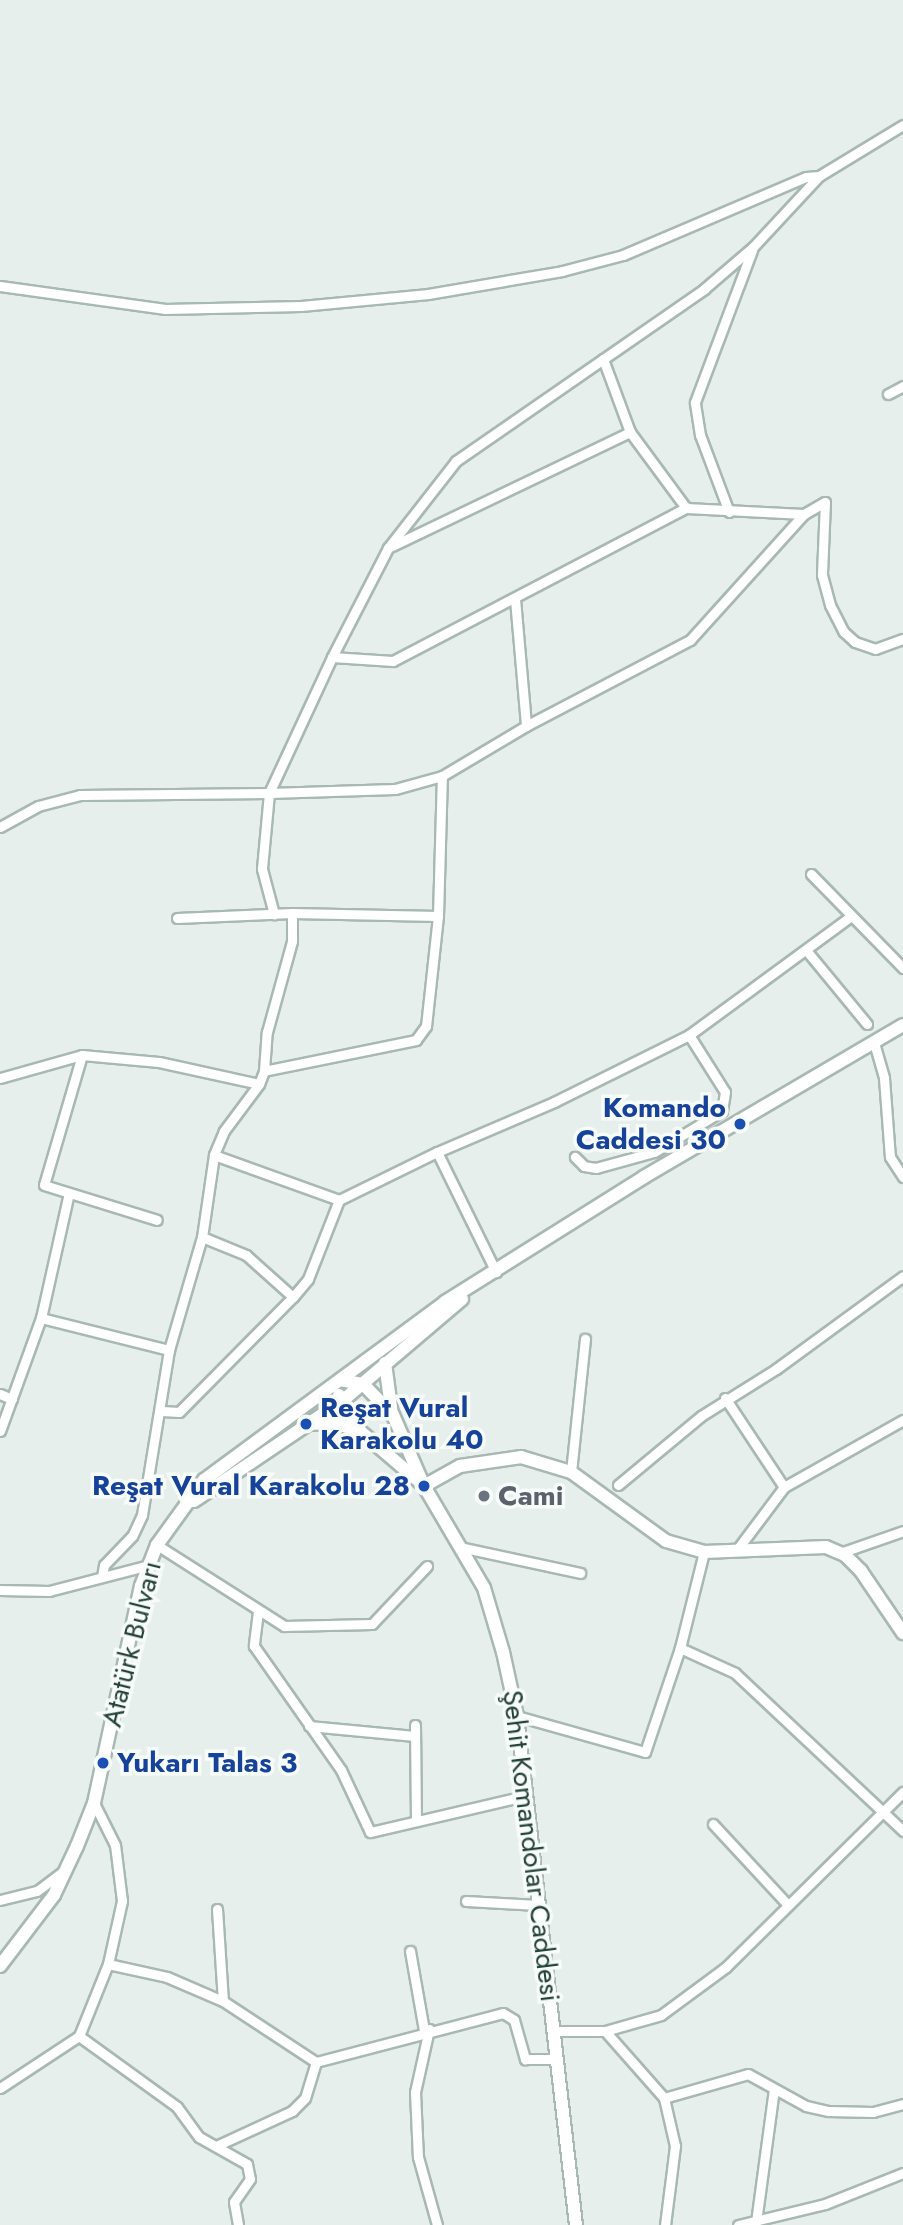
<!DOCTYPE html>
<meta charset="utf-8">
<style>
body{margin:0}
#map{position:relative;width:903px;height:2225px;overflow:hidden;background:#e6efeb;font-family:Jost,sans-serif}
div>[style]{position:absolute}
.roads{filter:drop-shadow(2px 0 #a8b8b2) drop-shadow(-2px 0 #a8b8b2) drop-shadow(0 2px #a8b8b2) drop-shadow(0 -2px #a8b8b2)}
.street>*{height:9px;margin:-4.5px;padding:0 4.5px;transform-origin:4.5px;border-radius:4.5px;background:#fff}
.secondary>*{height:12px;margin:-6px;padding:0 6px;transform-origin:6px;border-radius:6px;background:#fff}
.dots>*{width:19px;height:19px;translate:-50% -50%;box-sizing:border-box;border:4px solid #f7fbf9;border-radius:50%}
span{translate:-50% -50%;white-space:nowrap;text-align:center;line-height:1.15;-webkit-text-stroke:7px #f7fbf9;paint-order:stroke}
.transit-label{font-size:28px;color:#164399;font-weight:700}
.right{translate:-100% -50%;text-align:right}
.left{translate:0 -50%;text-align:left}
.worship-label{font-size:28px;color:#5b616d;font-weight:700}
.street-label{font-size:28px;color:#24423a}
</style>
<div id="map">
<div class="roads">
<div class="street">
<div style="left:0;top:286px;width:167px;rotate:7.9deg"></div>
<div style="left:165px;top:309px;width:136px;rotate:-1.3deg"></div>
<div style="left:301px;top:306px;width:128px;rotate:-5.4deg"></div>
<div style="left:428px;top:294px;width:136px;rotate:-9.7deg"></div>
<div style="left:562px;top:271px;width:63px;rotate:-14.7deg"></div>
<div style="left:623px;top:255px;width:199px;rotate:-23.1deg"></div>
<div style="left:806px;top:177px;width:13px;rotate:-4deg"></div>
<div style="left:603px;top:359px;width:78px;rotate:69.7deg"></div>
<div style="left:630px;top:432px;width:94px;rotate:53.6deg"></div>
<div style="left:888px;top:394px;width:17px;rotate:-28deg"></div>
<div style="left:825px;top:502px;width:73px;rotate:92.4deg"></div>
<div style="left:822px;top:575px;width:31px;rotate:75deg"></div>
<div style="left:830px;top:605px;width:30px;rotate:63deg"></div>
<div style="left:844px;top:632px;width:15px;rotate:42deg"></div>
<div style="left:855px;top:642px;width:21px;rotate:19deg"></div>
<div style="left:875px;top:649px;width:30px;rotate:-20deg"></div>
<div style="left:729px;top:512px;width:82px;rotate:-110.6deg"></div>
<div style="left:700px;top:435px;width:33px;rotate:-99deg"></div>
<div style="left:695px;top:402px;width:162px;rotate:-69.4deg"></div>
<div style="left:392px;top:546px;width:264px;rotate:-25.6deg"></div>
<div style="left:515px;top:599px;width:127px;rotate:85deg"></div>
<div style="left:332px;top:657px;width:123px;rotate:-62.8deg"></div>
<div style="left:388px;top:548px;width:110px;rotate:-52deg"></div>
<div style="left:456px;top:461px;width:302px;rotate:-34.7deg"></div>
<div style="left:704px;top:289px;width:65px;rotate:-40.6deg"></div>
<div style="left:753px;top:247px;width:97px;rotate:-47.1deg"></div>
<div style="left:819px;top:176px;width:98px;rotate:-31.3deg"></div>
<div style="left:442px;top:776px;width:98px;rotate:-30.8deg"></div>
<div style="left:526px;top:726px;width:185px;rotate:-27.7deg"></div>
<div style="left:690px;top:640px;width:170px;rotate:-47.9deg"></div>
<div style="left:804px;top:514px;width:24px;rotate:-30deg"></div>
<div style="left:0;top:827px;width:43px;rotate:-28.9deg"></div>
<div style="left:38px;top:806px;width:43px;rotate:-14.7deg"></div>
<div style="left:80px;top:795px;width:189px;rotate:-0.6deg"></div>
<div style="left:269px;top:793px;width:76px;rotate:95.3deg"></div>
<div style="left:262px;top:869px;width:47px;rotate:75.1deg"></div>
<div style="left:811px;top:874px;width:132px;rotate:45.6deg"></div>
<div style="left:438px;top:916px;width:140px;rotate:-88.4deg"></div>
<div style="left:442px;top:776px;width:49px;rotate:164.5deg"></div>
<div style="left:395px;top:789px;width:126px;rotate:178.2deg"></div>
<div style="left:269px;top:793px;width:150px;rotate:-65.1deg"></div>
<div style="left:332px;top:657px;width:61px;rotate:3.8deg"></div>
<div style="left:393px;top:661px;width:331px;rotate:-27.6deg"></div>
<div style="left:686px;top:508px;width:118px;rotate:2.9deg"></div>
<div style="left:177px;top:918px;width:115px;rotate:-2.5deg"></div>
<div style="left:292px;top:913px;width:146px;rotate:1.2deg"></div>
<div style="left:438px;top:916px;width:111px;rotate:96.2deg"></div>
<div style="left:426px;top:1026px;width:17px;rotate:126deg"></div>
<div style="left:416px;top:1040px;width:155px;rotate:168.5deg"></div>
<div style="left:264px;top:1071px;width:14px;rotate:111deg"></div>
<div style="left:806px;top:950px;width:96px;rotate:50.5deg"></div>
<div style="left:689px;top:1035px;width:201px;rotate:-36.3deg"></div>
<div style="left:875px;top:1046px;width:33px;rotate:74deg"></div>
<div style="left:884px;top:1078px;width:79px;rotate:85.7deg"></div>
<div style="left:890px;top:1157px;width:24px;rotate:57deg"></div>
<div style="left:82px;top:1055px;width:77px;rotate:5.2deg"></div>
<div style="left:159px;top:1062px;width:102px;rotate:12.4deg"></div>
<div style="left:259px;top:1084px;width:59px;rotate:126.7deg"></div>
<div style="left:224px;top:1131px;width:26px;rotate:113deg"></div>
<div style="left:214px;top:1155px;width:83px;rotate:98.3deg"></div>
<div style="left:202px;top:1237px;width:118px;rotate:106.3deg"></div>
<div style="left:169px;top:1350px;width:167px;rotate:99.3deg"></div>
<div style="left:142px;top:1515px;width:23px;rotate:115deg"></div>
<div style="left:132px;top:1536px;width:40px;rotate:134deg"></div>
<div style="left:104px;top:1565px;width:11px;rotate:100deg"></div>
<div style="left:264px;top:1071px;width:39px;rotate:-86deg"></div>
<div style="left:267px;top:1032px;width:94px;rotate:-74.6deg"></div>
<div style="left:292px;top:941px;width:28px;rotate:-90deg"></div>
<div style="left:0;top:1078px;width:85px;rotate:-15.7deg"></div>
<div style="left:82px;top:1055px;width:135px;rotate:106.3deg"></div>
<div style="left:44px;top:1185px;width:118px;rotate:17.2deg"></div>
<div style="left:437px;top:1152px;width:127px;rotate:-23.1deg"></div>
<div style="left:554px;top:1102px;width:151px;rotate:-26.4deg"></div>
<div style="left:689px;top:1035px;width:67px;rotate:57.7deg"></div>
<div style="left:725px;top:1092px;width:19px;rotate:99deg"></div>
<div style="left:722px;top:1111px;width:79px;rotate:148.9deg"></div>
<div style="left:654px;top:1152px;width:60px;rotate:164.6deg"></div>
<div style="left:596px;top:1168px;width:12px;rotate:-171deg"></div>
<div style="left:584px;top:1166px;width:13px;rotate:-135deg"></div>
<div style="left:214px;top:1155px;width:133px;rotate:19.8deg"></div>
<div style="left:339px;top:1200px;width:109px;rotate:-26.1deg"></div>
<div style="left:437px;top:1152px;width:134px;rotate:63.8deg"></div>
<div style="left:202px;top:1237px;width:48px;rotate:22.2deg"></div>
<div style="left:246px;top:1255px;width:63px;rotate:41.8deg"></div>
<div style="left:41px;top:1318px;width:132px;rotate:14deg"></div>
<div style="left:0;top:1394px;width:13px;rotate:23deg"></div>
<div style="left:725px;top:1398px;width:107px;rotate:56.5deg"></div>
<div style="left:162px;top:1411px;width:17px;rotate:3deg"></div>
<div style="left:179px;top:1412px;width:162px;rotate:-45.3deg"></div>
<div style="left:293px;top:1297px;width:23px;rotate:-50deg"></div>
<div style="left:308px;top:1279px;width:85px;rotate:-68.6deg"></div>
<div style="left:0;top:1431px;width:120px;rotate:-70.1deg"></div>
<div style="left:41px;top:1318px;width:128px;rotate:-77.4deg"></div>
<div style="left:571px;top:1472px;width:134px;rotate:-84deg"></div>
<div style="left:618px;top:1485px;width:108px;rotate:-39.7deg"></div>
<div style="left:701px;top:1416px;width:89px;rotate:-32.1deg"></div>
<div style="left:776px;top:1369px;width:157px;rotate:-36.2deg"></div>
<div style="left:157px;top:1545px;width:151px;rotate:32.5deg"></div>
<div style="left:284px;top:1626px;width:88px;rotate:-1.3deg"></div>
<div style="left:372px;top:1624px;width:80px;rotate:-46.5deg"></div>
<div style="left:460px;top:1547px;width:123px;rotate:12.2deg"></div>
<div style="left:736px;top:1551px;width:80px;rotate:-53.1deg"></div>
<div style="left:784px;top:1487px;width:137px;rotate:-29.4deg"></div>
<div style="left:840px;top:1553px;width:67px;rotate:-19.2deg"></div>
<div style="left:0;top:1590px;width:49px;rotate:1.2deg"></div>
<div style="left:49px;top:1591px;width:103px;rotate:-14.6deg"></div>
<div style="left:258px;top:1611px;width:35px;rotate:97deg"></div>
<div style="left:254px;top:1646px;width:151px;rotate:54.9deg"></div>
<div style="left:341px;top:1770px;width:68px;rotate:64.9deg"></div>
<div style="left:370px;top:1832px;width:159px;rotate:-13.1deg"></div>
<div style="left:680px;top:1648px;width:60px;rotate:24.4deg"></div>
<div style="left:735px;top:1673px;width:231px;rotate:43.2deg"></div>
<div style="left:517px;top:1716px;width:133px;rotate:15.7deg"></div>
<div style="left:645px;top:1752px;width:110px;rotate:-71.4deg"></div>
<div style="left:680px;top:1648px;width:99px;rotate:-76deg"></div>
<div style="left:415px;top:1725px;width:95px;rotate:89.4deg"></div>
<div style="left:309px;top:1726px;width:106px;rotate:5.4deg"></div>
<div style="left:713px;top:1824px;width:109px;rotate:47.2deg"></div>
<div style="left:0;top:1900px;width:38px;rotate:-14deg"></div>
<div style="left:37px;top:1891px;width:34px;rotate:-37deg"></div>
<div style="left:466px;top:1901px;width:72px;rotate:3.2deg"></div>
<div style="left:217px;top:1909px;width:92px;rotate:86.3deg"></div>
<div style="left:410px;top:1951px;width:80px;rotate:80deg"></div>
<div style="left:108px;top:1964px;width:60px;rotate:12.4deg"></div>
<div style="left:167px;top:1977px;width:61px;rotate:23.2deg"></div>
<div style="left:223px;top:2001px;width:111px;rotate:33.3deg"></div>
<div style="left:316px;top:2062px;width:193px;rotate:-14.7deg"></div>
<div style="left:503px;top:2013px;width:13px;rotate:32deg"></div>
<div style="left:514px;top:2020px;width:41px;rotate:74.2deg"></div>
<div style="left:525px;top:2059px;width:32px"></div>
<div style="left:429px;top:2029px;width:65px;rotate:102.5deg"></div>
<div style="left:415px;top:2092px;width:65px;rotate:87.4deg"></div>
<div style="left:418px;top:2157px;width:71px;rotate:74.4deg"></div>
<div style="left:555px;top:2031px;width:50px"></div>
<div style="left:605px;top:2031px;width:58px;rotate:-15.9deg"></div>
<div style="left:661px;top:2015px;width:81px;rotate:-36.4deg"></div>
<div style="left:726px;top:1967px;width:249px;rotate:-44.7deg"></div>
<div style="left:605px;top:2031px;width:89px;rotate:48.6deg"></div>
<div style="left:664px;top:2098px;width:87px;rotate:-15.9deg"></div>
<div style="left:748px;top:2074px;width:66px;rotate:28.9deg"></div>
<div style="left:806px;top:2106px;width:23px;rotate:13deg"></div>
<div style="left:828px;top:2111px;width:45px;rotate:1.3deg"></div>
<div style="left:873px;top:2112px;width:31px;rotate:-15deg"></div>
<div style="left:79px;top:2036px;width:121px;rotate:35.9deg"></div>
<div style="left:177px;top:2107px;width:37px;rotate:54deg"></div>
<div style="left:199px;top:2137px;width:55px;rotate:29.4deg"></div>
<div style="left:247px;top:2164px;width:15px;rotate:79deg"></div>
<div style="left:250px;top:2179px;width:28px;rotate:125deg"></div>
<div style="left:234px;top:2202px;width:23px;rotate:80deg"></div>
<div style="left:0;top:2088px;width:95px;rotate:-33.4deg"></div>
<div style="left:79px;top:2036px;width:78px;rotate:-68.1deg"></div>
<div style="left:108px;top:1964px;width:65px;rotate:-77.5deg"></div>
<div style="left:122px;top:1901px;width:56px;rotate:-97.1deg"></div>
<div style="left:115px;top:1845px;width:47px;rotate:-116.6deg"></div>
<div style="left:664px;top:2098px;width:49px;rotate:77.1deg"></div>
<div style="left:675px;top:2146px;width:80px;rotate:97.2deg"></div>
<div style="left:216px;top:2146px;width:84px;rotate:-24.7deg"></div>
<div style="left:292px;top:2111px;width:18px;rotate:-45deg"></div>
<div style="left:305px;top:2098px;width:38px;rotate:-73deg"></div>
<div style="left:756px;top:2222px;width:134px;rotate:-82.3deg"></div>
<div style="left:738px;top:2225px;width:89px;rotate:-13.6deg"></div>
<div style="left:825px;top:2204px;width:84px;rotate:-21.7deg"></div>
</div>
<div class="secondary">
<div style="left:385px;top:1363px;width:52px;rotate:82.3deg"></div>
<div style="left:340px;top:1380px;width:23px;rotate:10deg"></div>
<div style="left:363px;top:1384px;width:43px;rotate:45.9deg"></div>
<div style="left:393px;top:1415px;width:77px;rotate:66.4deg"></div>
<div style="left:424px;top:1486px;width:118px;rotate:59.5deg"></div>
<div style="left:484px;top:1588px;width:67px;rotate:73.5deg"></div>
<div style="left:503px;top:1652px;width:66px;rotate:77.7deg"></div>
<div style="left:517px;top:1716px;width:512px;rotate:83.39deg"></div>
<div style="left:339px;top:1395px;width:42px;rotate:59.7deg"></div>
<div style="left:360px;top:1431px;width:80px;rotate:40.4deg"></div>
<div style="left:307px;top:1424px;width:27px;rotate:-2deg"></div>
<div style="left:334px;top:1423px;width:27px;rotate:17deg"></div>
<div style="left:424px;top:1486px;width:41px;rotate:-29.1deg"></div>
<div style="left:460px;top:1466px;width:62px;rotate:-8.4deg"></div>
<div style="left:521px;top:1457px;width:52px;rotate:16.7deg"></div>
<div style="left:571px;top:1472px;width:117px;rotate:36deg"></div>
<div style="left:666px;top:1541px;width:40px;rotate:16deg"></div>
<div style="left:704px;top:1552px;width:122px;rotate:-2.3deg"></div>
<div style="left:826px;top:1547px;width:21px;rotate:23deg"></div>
<div style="left:845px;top:1555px;width:23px;rotate:45deg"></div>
<div style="left:861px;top:1571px;width:75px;rotate:55.9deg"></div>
<div style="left:194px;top:1501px;width:177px;rotate:-34deg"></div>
<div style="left:341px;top:1402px;width:159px;rotate:-40.4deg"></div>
<div style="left:0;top:1966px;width:89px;rotate:-52.7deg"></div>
<div style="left:54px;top:1895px;width:54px;rotate:-64.9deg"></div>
<div style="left:77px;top:1846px;width:46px;rotate:-68.4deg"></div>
<div style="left:94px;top:1803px;width:222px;rotate:-77.8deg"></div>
<div style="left:141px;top:1586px;width:44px;rotate:-68.7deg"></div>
<div style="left:157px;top:1545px;width:80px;rotate:-54.1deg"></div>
<div style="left:204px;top:1480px;width:300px;rotate:-36.4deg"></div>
<div style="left:445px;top:1302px;width:235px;rotate:-32.1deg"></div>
<div style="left:644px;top:1177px;width:300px;rotate:-30.4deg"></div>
</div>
</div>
<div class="dots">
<div style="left:740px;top:1124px;background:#1a4fb4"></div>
<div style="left:306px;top:1424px;background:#1a4fb4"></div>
<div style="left:424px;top:1486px;background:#1a4fb4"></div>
<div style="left:484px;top:1496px;background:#6b7280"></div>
<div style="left:103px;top:1763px;background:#1a4fb4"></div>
</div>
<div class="transit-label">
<span class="right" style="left:726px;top:1124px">Komando<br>Caddesi 30</span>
<span class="left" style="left:320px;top:1424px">Reşat Vural<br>Karakolu 40</span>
<span class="right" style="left:410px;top:1486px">Reşat Vural Karakolu 28</span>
<span class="left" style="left:117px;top:1763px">Yukarı Talas 3</span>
</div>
<div class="worship-label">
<span class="left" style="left:498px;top:1496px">Cami</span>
</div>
<div class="street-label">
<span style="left:132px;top:1644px;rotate:-76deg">Atatürk Bulvarı</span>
<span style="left:531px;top:1846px;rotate:83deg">Şehit Komandolar Caddesi</span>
</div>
</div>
